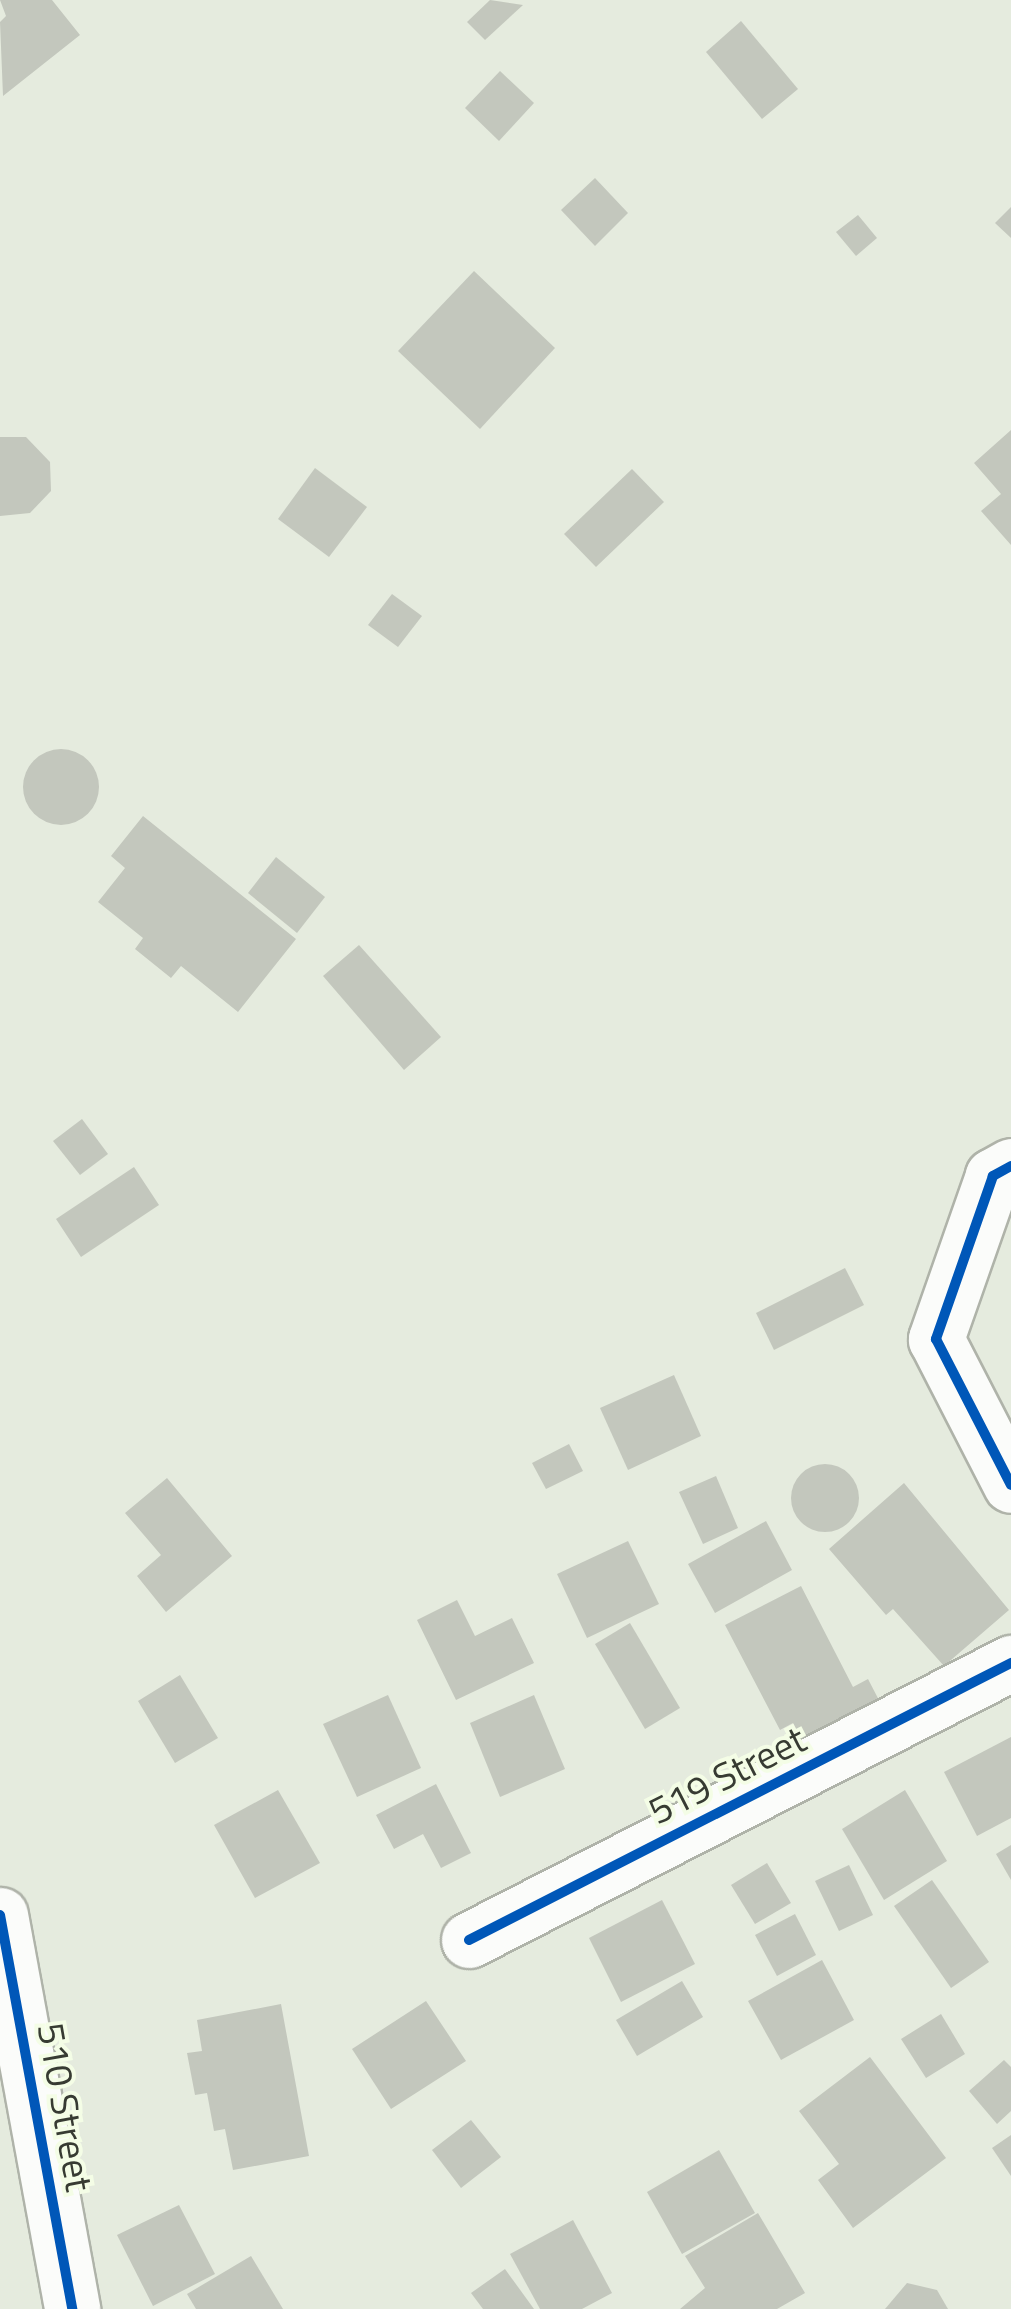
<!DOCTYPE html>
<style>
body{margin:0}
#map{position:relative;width:1011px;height:2309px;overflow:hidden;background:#e5ebde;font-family:"Titillium Web",sans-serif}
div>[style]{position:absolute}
.building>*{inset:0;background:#c3c7bd}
.round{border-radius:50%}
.roads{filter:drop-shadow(2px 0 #afb3a9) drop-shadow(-2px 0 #afb3a9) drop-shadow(0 2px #afb3a9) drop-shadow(0 -2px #afb3a9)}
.minor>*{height:55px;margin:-27.5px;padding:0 27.5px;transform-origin:27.5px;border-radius:27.5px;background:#fbfcfa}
.cycleway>*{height:10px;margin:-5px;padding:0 5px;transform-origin:5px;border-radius:5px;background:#0057b8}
span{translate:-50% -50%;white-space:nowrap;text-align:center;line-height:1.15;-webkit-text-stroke:8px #f4fde6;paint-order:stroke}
.street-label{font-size:38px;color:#373b32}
</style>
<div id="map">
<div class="building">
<div style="clip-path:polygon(0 0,52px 0,80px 35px,3px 96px,0 22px,6px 16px)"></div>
<div style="clip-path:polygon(490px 0,523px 5px,485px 40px,467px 22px)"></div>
<div style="clip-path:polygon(741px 21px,798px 89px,762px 119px,706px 52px)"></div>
<div style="clip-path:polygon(500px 71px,534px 103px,499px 141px,465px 108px)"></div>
<div style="clip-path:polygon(595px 178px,628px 213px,595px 246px,561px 210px)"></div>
<div style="clip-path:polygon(1011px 207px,1011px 238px,995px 223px)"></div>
<div style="clip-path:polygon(858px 215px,877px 238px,856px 256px,836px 232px)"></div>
<div style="clip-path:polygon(474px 271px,555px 348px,480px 429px,398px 351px)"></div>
<div style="clip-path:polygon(1011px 430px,1011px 545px,981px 511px,1001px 494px,974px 463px)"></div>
<div style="clip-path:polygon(0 437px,26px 437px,50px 462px,51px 491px,30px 513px,0 516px)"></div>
<div style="clip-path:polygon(315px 468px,367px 507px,329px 557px,278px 519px)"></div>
<div style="clip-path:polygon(632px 469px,664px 502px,596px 567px,564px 534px)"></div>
<div style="clip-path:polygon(392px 594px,422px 616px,398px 647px,368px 625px)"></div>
<div class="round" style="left:23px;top:749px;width:76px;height:76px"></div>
<div style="clip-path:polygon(143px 816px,296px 939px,238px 1012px,181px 966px,171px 978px,135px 949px,143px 938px,98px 902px,125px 868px,111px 856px)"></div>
<div style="clip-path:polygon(276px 857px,325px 897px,297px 933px,248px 893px)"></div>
<div style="clip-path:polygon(359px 945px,441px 1037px,404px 1070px,323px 976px)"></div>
<div style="clip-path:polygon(82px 1119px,108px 1154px,80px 1175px,53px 1141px)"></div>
<div style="clip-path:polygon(134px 1167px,159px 1205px,81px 1257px,56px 1219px)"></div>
<div style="clip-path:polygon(845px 1268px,864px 1305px,774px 1350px,756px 1313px)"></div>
<div style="clip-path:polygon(674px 1375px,701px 1436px,628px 1470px,600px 1408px)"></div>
<div style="clip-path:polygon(569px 1444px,583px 1471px,546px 1489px,532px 1463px)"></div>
<div class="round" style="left:791px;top:1464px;width:68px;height:68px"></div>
<div style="clip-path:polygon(716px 1476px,738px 1528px,703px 1544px,679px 1492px)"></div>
<div style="clip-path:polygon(167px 1478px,232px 1556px,166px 1612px,137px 1576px,161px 1555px,125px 1513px)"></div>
<div style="clip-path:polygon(904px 1483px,1009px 1610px,944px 1666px,893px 1609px,886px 1615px,829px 1549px)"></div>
<div style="clip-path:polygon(766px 1521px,792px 1570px,715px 1613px,688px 1564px)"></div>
<div style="clip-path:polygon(628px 1541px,659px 1604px,587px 1638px,557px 1574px)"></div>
<div style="clip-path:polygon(801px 1586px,853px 1687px,868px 1679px,882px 1706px,805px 1746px,793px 1723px,780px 1730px,725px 1625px)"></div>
<div style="clip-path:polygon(457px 1600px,475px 1636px,512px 1618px,534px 1663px,456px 1700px,417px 1620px)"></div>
<div style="clip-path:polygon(630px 1623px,680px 1708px,645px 1729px,595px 1644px)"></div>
<div style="clip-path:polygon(180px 1675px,218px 1738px,175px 1763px,138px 1701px)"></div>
<div style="clip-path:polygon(388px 1695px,421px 1768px,357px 1797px,323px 1724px)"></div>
<div style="clip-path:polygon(534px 1695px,565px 1769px,500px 1797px,470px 1723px)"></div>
<div style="clip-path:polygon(1011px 1737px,1011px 1818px,977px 1836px,944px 1772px)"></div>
<div style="clip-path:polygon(436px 1784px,471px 1853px,441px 1868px,423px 1834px,394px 1849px,376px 1815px)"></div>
<div style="clip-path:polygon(278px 1790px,320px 1863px,255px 1898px,214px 1825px)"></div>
<div style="clip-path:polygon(905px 1790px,947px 1861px,884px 1900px,842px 1829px)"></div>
<div style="clip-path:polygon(1011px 1845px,1011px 1880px,996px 1854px)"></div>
<div style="clip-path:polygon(767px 1863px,791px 1903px,755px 1924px,731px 1885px)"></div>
<div style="clip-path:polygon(849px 1865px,873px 1915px,839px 1931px,815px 1881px)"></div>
<div style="clip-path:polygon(932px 1880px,989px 1962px,951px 1988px,894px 1906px)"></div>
<div style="clip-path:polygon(662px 1900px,695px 1964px,621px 2002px,589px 1938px)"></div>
<div style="clip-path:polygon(795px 1914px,816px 1955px,777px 1976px,755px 1935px)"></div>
<div style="clip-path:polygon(822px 1960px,854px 2020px,781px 2060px,748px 2001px)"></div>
<div style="clip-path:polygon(682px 1981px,703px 2017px,637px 2056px,616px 2020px)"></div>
<div style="clip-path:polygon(426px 2001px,466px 2061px,391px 2109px,352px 2049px)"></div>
<div style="clip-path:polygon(281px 2004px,309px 2156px,233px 2170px,225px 2129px,214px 2131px,207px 2093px,195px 2095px,187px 2053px,202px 2051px,197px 2020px)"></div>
<div style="clip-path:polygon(941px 2014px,965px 2054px,926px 2078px,901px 2039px)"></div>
<div style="clip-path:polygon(870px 2057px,946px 2158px,853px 2228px,818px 2180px,839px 2164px,799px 2111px)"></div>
<div style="clip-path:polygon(1004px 2060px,1011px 2067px,1011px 2111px,997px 2124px,969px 2091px)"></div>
<div style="clip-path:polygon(471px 2120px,501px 2157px,461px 2188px,432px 2150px)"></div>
<div style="clip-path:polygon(1011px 2135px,1011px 2176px,992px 2148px)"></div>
<div style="clip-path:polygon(719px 2150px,755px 2213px,682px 2254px,647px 2192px)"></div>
<div style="clip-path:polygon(179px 2205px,215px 2274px,153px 2306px,117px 2235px)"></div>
<div style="clip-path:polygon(758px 2213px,805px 2293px,777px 2309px,680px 2309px,705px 2288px,685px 2256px)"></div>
<div style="clip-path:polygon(573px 2220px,612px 2293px,582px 2309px,540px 2309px,510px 2254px)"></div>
<div style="clip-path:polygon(251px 2256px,283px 2309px,196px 2309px,187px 2294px)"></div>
<div style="clip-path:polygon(505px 2269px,534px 2309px,483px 2309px,471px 2293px)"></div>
<div style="clip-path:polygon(907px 2283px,937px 2290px,948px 2309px,885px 2309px)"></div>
</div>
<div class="roads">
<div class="minor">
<div style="left:1011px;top:1166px;width:21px;rotate:151deg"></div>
<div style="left:993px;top:1176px;width:173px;rotate:109.3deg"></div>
<div style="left:936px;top:1339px;width:164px;rotate:62.8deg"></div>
<div style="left:0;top:1915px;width:401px;rotate:79.6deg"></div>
<div style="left:469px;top:1940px;width:609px;rotate:-27.07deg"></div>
</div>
</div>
<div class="cycleway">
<div style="left:1011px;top:1166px;width:21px;rotate:151deg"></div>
<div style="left:993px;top:1176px;width:173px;rotate:109.3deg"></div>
<div style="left:936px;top:1339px;width:164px;rotate:62.8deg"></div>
<div style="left:0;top:1915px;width:401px;rotate:79.6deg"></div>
<div style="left:469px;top:1940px;width:609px;rotate:-27.07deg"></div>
</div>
<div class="street-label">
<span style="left:727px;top:1775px;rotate:-27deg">519 Street</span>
<span style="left:65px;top:2107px;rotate:80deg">510 Street</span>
</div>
</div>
